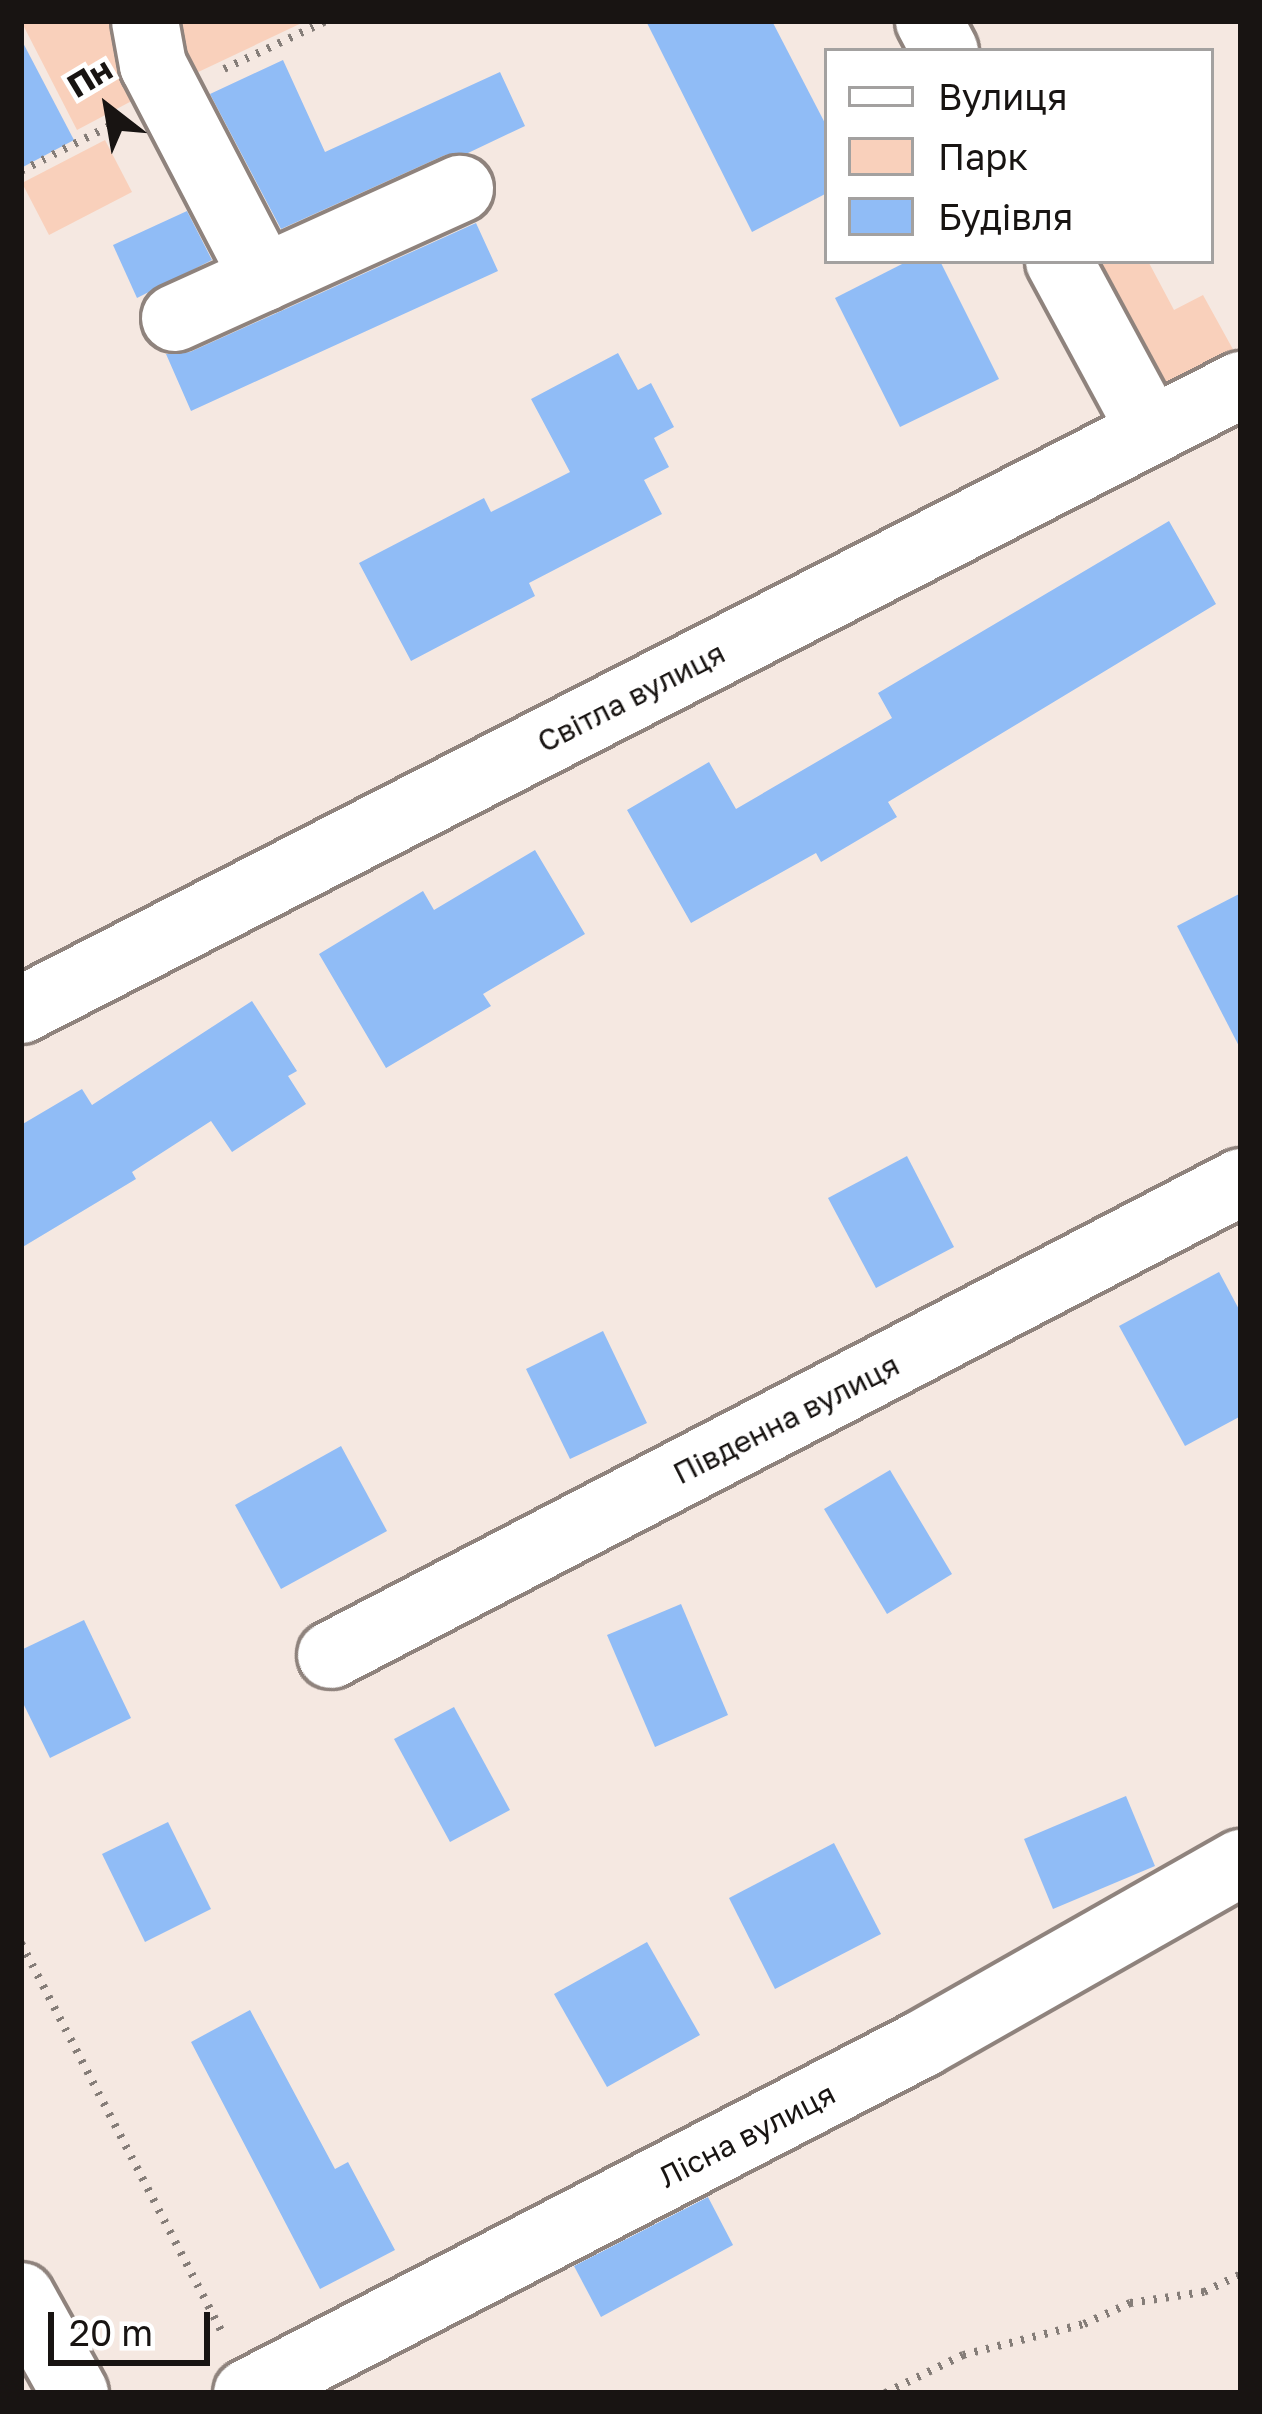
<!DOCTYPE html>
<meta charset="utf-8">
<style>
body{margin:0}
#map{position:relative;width:1262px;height:2414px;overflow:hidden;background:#f5e8e1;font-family:"Golos Text",sans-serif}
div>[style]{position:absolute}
.green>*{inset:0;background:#f9d0bb}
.building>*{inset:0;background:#90bcf6}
.path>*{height:8px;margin-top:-4px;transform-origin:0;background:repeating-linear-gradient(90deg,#857d78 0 3px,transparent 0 12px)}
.roads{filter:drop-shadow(3px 0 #8f837d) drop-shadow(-3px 0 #8f837d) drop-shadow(0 3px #8f837d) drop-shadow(0 -3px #8f837d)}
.minor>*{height:66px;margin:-33px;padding:0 33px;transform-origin:33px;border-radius:33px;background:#fff}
span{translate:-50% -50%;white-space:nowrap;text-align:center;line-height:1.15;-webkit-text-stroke:10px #fff;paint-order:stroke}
.street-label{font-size:30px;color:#181412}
.frame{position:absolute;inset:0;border:24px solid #181412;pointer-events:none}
.legend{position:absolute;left:824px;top:48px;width:390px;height:216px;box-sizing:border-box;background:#fff;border:3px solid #a3a1a0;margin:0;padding:15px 21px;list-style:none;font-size:36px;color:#181412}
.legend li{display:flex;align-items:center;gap:24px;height:60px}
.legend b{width:60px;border:3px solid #a3a1a0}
.north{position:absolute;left:48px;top:48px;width:120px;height:120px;-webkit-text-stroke:9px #fff;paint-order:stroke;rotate:329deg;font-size:33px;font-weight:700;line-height:48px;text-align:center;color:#181412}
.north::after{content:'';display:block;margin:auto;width:42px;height:54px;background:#181412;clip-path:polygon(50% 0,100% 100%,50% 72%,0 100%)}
.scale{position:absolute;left:48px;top:2312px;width:162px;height:54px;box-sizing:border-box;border:6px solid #181412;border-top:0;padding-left:15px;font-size:36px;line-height:42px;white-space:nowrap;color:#181412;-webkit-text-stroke:9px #fff;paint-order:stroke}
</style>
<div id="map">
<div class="green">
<div style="clip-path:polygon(21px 21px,124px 21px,143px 95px,77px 130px)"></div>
<div style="clip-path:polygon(156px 21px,306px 21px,175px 83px)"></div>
<div style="clip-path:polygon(105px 140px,132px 192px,49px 235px,22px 183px)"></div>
<div style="clip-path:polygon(1076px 261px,1148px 261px,1174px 310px,1203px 295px,1235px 353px,1152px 398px)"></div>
</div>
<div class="building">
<div style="clip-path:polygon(646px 21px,772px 21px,827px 127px,827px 193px,752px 232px)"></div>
<div style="clip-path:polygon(21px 39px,74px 140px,21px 168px)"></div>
<div style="clip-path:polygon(283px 60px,325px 152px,500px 72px,525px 126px,468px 153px,445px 155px,281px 229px,210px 94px)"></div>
<div style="clip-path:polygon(187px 211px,212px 260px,137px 298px,113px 245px)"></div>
<div style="clip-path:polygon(476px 223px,498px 271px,191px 411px,166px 354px,190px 352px)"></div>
<div style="clip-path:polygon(908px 261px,940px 261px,999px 379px,900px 427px,835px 298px)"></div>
<div style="clip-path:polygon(618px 353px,638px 390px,651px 383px,674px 427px,654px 438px,669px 467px,644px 480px,662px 514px,529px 583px,535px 596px,411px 661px,359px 563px,484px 498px,491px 512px,570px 472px,531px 399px)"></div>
<div style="clip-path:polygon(1169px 521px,1216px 604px,888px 802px,897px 817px,821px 862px,816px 853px,691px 923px,627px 810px,709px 762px,736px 809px,892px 718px,878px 693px)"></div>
<div style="clip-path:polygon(535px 850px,585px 934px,483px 994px,491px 1006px,386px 1068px,319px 954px,423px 891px,434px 910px)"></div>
<div style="clip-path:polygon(1241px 893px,1241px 1050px,1177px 926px)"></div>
<div style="clip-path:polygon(252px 1001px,297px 1071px,288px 1076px,306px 1104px,232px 1152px,211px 1121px,132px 1172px,136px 1179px,21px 1248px,21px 1125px,82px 1089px,92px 1105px)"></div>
<div style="clip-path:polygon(907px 1156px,954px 1247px,876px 1288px,828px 1198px)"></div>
<div style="clip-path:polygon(1219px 1272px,1241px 1313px,1241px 1416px,1185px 1446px,1119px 1326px)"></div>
<div style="clip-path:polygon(603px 1331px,647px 1423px,570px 1459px,526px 1369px)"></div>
<div style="clip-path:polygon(341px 1446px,387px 1531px,281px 1589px,235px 1505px)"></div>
<div style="clip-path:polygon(890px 1470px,952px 1574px,887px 1614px,824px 1509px)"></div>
<div style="clip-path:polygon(681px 1604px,728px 1715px,655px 1747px,607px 1635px)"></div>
<div style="clip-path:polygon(84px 1620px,131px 1718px,50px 1758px,21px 1699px,21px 1650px)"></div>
<div style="clip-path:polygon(454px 1707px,510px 1810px,450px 1842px,394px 1739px)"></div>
<div style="clip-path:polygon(1126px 1796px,1155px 1866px,1053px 1909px,1024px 1839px)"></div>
<div style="clip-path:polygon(168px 1822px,211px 1909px,145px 1942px,102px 1854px)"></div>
<div style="clip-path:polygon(834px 1843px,881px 1934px,775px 1989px,729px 1898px)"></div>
<div style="clip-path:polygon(647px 1942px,700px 2035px,607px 2087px,554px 1994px)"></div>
<div style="clip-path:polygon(250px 2010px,335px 2169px,348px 2162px,395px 2250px,320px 2289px,191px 2042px)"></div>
<div style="clip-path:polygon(708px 2197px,733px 2245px,601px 2317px,574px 2266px)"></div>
</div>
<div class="path">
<div style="left:224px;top:69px;width:113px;rotate:-25.2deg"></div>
<div style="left:21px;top:171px;width:110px;rotate:-27deg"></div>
<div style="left:21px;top:1943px;width:443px;rotate:62.7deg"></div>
<div style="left:885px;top:2393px;width:87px;rotate:-26deg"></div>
<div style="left:963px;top:2355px;width:125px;rotate:-14.4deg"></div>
<div style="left:1084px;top:2324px;width:51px;rotate:-24.5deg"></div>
<div style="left:1130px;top:2303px;width:75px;rotate:-8.5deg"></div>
<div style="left:1204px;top:2292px;width:41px;rotate:-25.9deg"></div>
</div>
<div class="roads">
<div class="minor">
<div style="left:145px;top:21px;width:45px;rotate:79.7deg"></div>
<div style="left:153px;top:65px;width:240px;rotate:62.5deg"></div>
<div style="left:929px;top:21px;width:34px;rotate:62deg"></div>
<div style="left:1059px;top:261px;width:193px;rotate:61.6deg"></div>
<div style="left:175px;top:318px;width:313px;rotate:-24.4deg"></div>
<div style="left:21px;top:1010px;width:1371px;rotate:-27.13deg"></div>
<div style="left:331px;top:1655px;width:1026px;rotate:-27.46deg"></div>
<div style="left:21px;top:2296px;width:111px;rotate:60.9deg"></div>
<div style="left:247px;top:2393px;width:760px;rotate:-27.34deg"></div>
<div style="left:922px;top:2044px;width:367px;rotate:-29.6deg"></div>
</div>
</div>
<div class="street-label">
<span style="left:631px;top:697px;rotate:-27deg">Світла вулиця</span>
<span style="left:786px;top:1419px;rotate:-27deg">Південна вулиця</span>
<span style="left:747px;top:2135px;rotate:-27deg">Лісна вулиця</span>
</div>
<div class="frame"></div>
<ul class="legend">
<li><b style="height:15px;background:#fff"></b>Вулиця</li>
<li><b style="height:33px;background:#f9d0bb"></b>Парк</li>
<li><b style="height:33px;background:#90bcf6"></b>Будівля</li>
</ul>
<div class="north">Пн</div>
<div class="scale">20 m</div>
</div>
